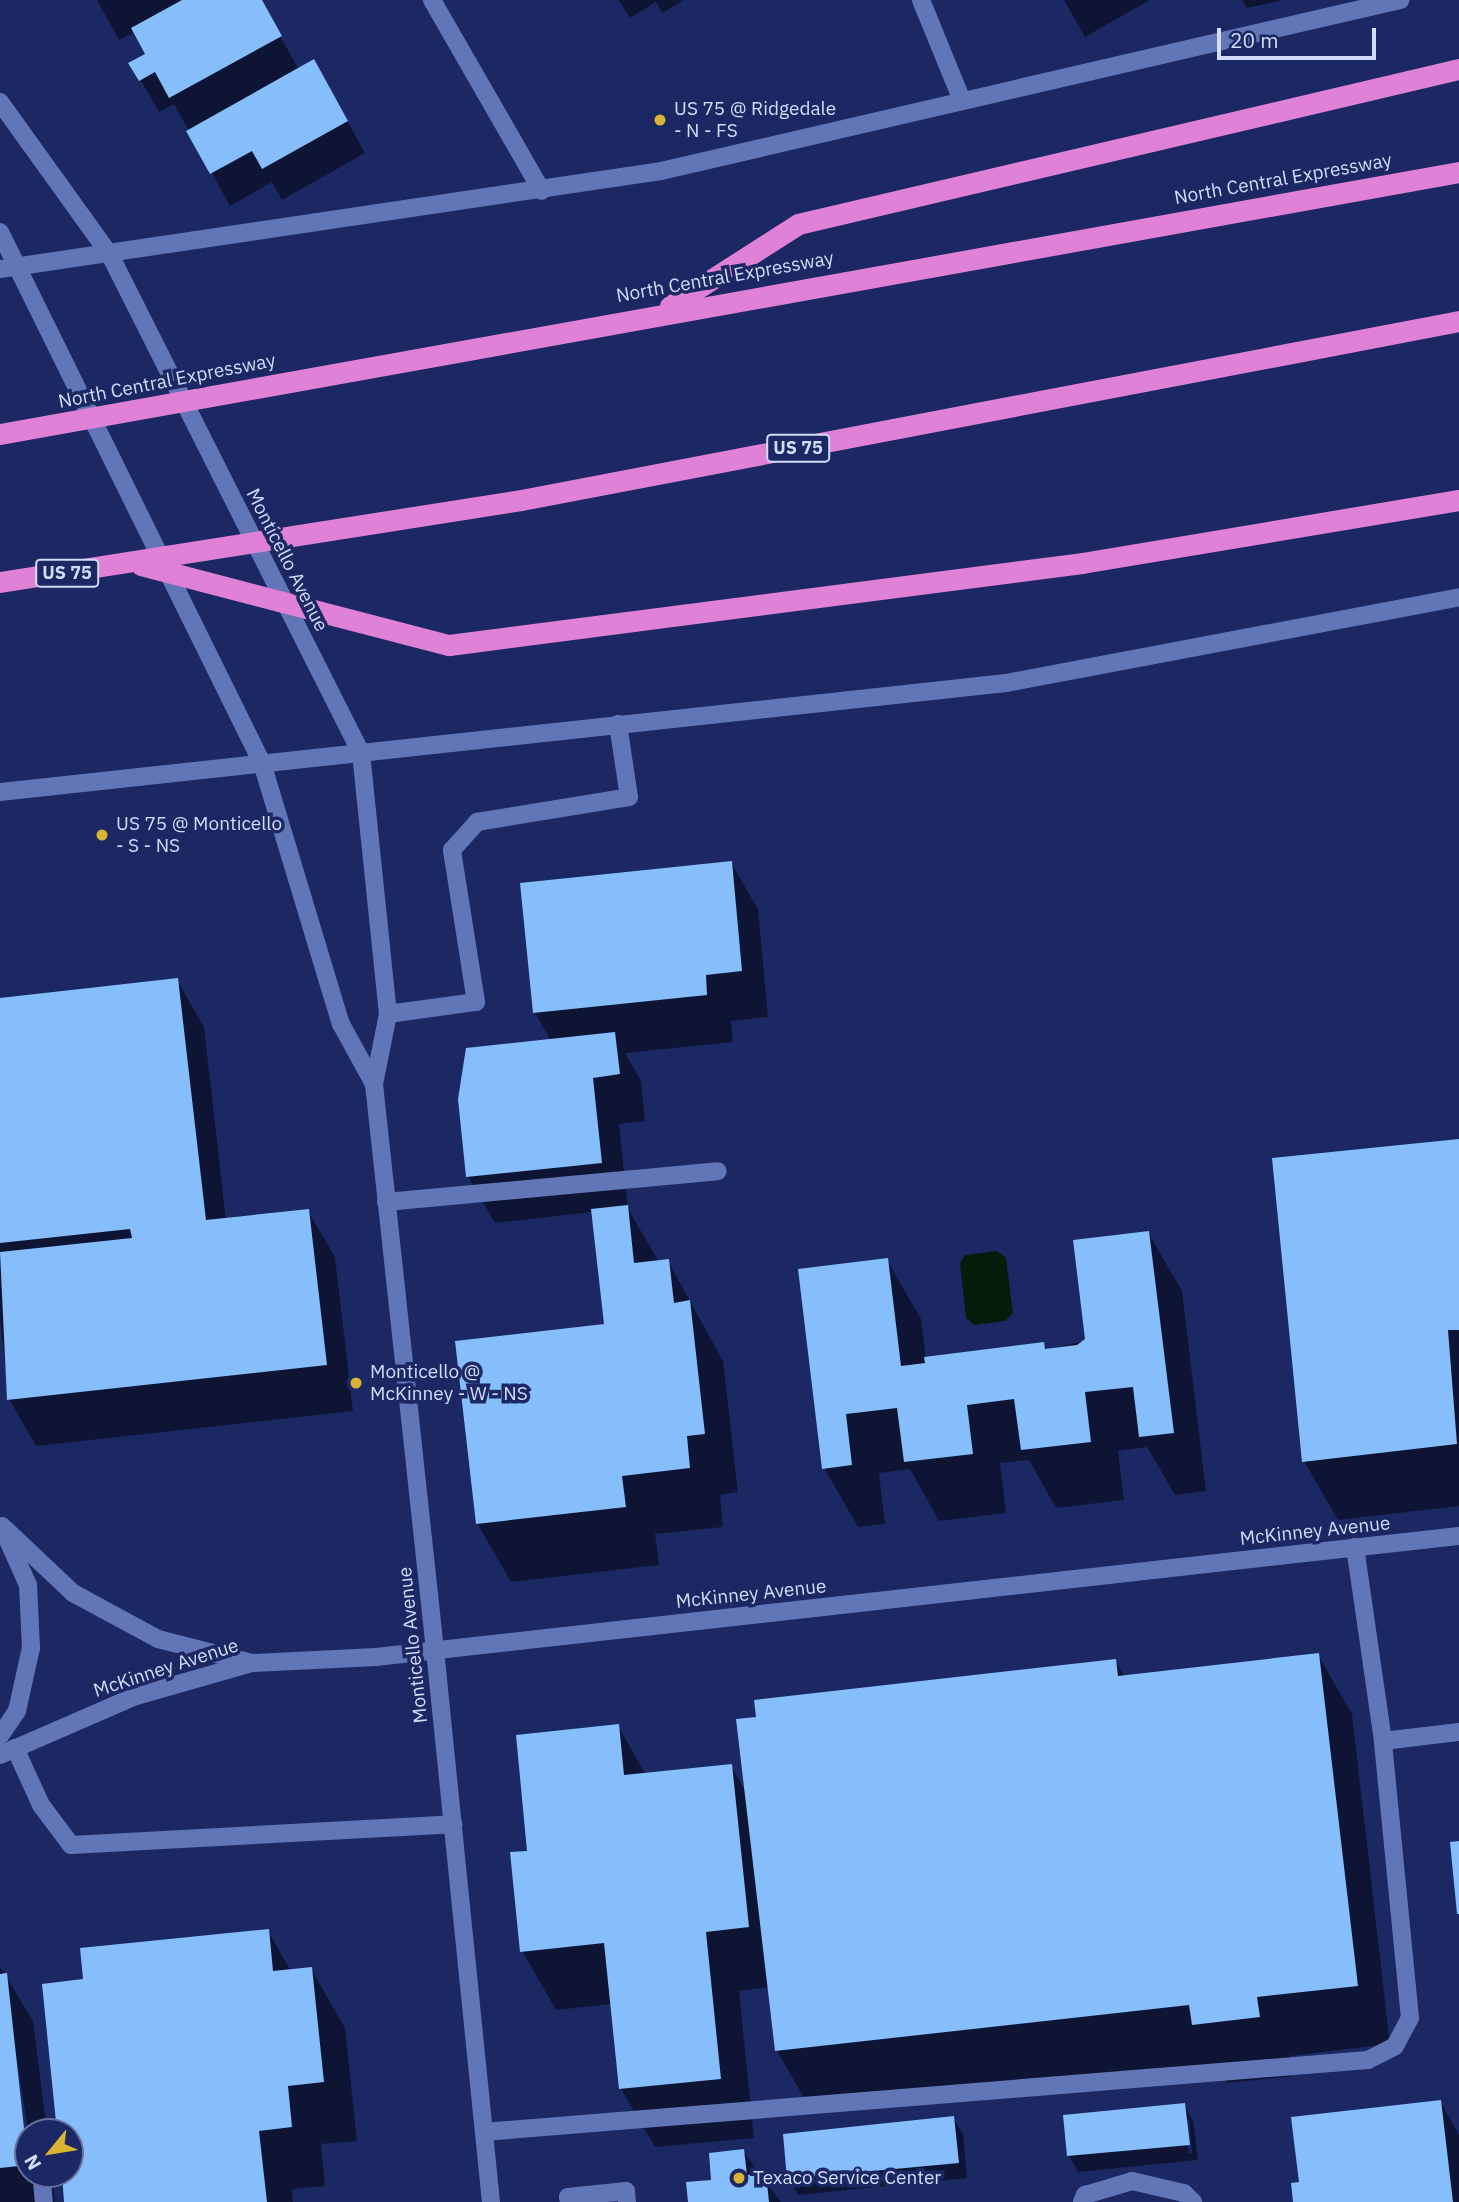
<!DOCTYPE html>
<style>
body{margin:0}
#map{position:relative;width:1459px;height:2202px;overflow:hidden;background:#1c2863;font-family:"IBM Plex Sans",sans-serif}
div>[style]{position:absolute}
.water>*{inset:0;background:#031d0a}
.shadow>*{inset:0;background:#0007}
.building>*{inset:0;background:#85befa}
.lane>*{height:18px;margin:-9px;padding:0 9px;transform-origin:9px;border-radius:9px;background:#6276b7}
.street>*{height:18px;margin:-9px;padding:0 9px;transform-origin:9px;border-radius:9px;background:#6276b7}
.secondary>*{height:18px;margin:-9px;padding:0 9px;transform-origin:9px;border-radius:9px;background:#6276b7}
.highway>*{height:21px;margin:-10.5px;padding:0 10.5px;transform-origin:10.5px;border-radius:10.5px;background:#df81d6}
.dots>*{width:19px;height:19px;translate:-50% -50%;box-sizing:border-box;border:4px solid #1c2863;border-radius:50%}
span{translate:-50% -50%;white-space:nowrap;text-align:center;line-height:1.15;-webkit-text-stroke:7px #1c2863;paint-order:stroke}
.shield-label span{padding:2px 5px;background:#1c2863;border:2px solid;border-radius:5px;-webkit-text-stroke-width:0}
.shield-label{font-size:18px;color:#d2dcf9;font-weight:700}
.poi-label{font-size:19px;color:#d2dcf9}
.left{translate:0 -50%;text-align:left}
.street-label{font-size:19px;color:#d2dcf9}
.north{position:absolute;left:14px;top:2118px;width:70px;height:70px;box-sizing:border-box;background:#1c2863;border:2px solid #65709f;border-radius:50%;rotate:240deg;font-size:19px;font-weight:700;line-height:28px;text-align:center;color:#d2dcf9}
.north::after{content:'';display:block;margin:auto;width:24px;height:32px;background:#dbb333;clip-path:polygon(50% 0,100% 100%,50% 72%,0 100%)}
.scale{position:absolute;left:1217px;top:28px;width:159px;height:32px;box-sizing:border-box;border:4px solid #d2dcf9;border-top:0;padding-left:9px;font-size:21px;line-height:24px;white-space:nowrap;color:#d2dcf9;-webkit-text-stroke:5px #1c2863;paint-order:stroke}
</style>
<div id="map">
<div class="water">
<div style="clip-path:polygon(997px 1251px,1006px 1258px,1013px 1313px,1005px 1321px,974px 1325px,966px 1318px,960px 1263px,965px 1255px)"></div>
</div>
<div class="shadow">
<div style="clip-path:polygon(97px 0,260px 0,299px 70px,332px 93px,365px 153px,282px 200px,272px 182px,230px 206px,174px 104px,159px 112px,131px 63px,147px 55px,135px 32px,119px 40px)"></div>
<div style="clip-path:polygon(619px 0,684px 0,662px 13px,656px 2px,630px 18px)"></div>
<div style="clip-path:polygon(1064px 0,1150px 0,1085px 37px)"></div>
<div style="clip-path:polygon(1242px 0,1283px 0,1247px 8px)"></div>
<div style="clip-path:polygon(731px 863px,758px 909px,768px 1017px,731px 1021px,733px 1042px,625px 1053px,641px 1081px,645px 1121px,619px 1124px,628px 1209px,659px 1262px,668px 1261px,723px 1361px,738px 1492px,720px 1495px,723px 1527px,655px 1534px,659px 1565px,511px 1582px,477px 1523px,606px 1326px,593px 1212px,495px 1223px,468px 1176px,551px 1041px,535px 1013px)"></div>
<div style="clip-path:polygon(177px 980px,204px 1027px,226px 1220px,308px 1211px,335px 1257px,353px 1411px,36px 1446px,9px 1399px,0 1320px,0 1000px)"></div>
<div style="clip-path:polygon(1459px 1141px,1459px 1506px,1338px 1520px,1304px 1461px)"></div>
<div style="clip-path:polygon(1148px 1232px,1182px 1291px,1206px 1491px,1175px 1495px,1147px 1447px,1118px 1451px,1124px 1500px,1056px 1508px,1029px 1460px,1000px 1463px,1006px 1513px,939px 1521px,910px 1469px,879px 1473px,885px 1524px,858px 1527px,824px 1468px,887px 1260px,921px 1319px,926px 1358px,1043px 1344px,1047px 1350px,1087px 1340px)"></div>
<div style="clip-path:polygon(1318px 1655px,1352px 1714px,1390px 2044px,1290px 2056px,1293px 2076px,1227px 2083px,1216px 2064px,811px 2110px,777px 2051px,770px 1987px,739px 1991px,754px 2138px,655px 2147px,621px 2089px,612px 2004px,556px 2010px,522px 1951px,529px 1852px,618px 1726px,646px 1775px,731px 1766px,747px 1794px,1115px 1661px,1125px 1677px)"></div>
<div style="clip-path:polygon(268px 1931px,291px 1971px,311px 1969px,345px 2028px,357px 2141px,321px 2144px,325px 2186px,292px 2189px,293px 2202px,66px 2202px,70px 2132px,59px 2132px,85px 1981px)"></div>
<div style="clip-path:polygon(0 1967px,33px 2021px,47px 2132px,28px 2132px,9px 2006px,28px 2174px,52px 2174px,55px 2202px,0 2202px)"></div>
<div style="clip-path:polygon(1440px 2101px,1459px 2135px,1459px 2202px,1295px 2202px,1300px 2183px)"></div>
<div style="clip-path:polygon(evenodd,1184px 2105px,1193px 2121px,1198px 2160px,1078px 2172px,1069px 2156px,1184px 2105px,1185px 2120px,1189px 2120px,1192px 2153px,1189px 2154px,1185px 2120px)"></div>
<div style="clip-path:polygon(953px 2118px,963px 2134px,967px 2178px,798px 2195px,789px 2179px)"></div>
<div style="clip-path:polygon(743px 2151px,781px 2202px,690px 2202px,713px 2182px)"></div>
</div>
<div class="building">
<div style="clip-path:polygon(182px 0,262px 0,282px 36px,169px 98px,155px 72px,139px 81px,128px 63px,145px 54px,131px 28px)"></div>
<div style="clip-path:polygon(314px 59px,348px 121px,262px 169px,252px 151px,210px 174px,186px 131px)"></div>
<div style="clip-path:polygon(732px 861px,742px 971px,706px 975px,707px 995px,533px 1013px,520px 883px)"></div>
<div style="clip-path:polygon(178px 978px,206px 1220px,309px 1209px,327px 1365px,7px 1400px,0 1252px,132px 1238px,130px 1229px,0 1243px,0 998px)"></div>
<div style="clip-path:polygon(615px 1032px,620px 1074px,593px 1078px,602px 1163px,466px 1177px,458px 1099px,466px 1048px)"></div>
<div style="clip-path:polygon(1459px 1139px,1459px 1330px,1448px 1330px,1457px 1444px,1302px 1462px,1272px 1158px)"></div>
<div style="clip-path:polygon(628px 1205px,634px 1263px,669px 1259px,674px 1303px,690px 1300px,705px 1434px,687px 1436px,690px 1468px,622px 1476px,626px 1507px,476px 1524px,455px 1341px,604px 1324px,591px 1209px)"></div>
<div style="clip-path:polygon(1149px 1231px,1174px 1433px,1139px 1437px,1133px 1387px,1085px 1392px,1091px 1442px,1021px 1450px,1014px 1399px,967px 1405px,973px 1454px,904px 1462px,897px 1408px,846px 1414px,852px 1465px,822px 1469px,798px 1269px,888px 1258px,901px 1366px,925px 1363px,924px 1357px,1044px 1342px,1045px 1349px,1077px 1345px,1085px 1339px,1073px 1240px)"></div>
<div style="clip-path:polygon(1319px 1653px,1358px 1986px,1257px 1997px,1260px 2017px,1192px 2025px,1189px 2005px,775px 2051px,736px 1719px,756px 1717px,754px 1700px,1116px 1659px,1118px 1676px)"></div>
<div style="clip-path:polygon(619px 1724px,624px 1775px,732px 1764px,749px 1927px,706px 1932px,721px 2079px,619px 2089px,604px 1943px,520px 1952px,510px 1852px,527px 1851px,516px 1735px)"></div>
<div style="clip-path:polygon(1459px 1841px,1459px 1914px,1457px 1914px,1450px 1842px)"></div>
<div style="clip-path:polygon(269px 1929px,273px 1971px,312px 1967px,324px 2082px,288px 2086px,292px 2127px,259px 2131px,267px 2202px,64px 2202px,62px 2174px,70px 2174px,70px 2132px,57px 2132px,42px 1984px,83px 1979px,80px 1948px)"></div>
<div style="clip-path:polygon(7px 1973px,28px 2165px,0 2168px,0 1974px)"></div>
<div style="clip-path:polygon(1441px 2100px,1453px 2202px,1293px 2202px,1291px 2183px,1299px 2182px,1291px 2117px)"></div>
<div style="clip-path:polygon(1185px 2103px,1190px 2145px,1067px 2156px,1063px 2115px)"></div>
<div style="clip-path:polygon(954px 2116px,959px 2163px,787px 2179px,783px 2134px)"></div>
<div style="clip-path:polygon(744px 2149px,747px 2175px,766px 2173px,769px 2202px,688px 2202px,686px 2182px,711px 2180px,709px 2153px)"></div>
</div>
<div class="lane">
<div style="left:432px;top:0;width:220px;rotate:60.1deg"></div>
<div style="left:388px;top:1014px;width:89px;rotate:-7.8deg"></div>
<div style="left:476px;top:1002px;width:154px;rotate:-99deg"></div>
<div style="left:452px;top:850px;width:38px;rotate:-48deg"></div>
<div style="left:477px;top:822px;width:154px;rotate:-9.3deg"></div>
<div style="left:629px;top:797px;width:74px;rotate:-98.6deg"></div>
<div style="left:386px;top:1202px;width:333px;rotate:-5.3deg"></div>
<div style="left:1383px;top:1741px;width:77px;rotate:-6.8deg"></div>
<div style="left:15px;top:1748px;width:63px;rotate:65.5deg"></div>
<div style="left:41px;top:1805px;width:50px;rotate:53.1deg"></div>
<div style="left:71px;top:1845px;width:383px;rotate:-3.1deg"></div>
<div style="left:484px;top:2132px;width:887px;rotate:-4.66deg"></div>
<div style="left:1368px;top:2060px;width:30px;rotate:-27deg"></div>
<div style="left:1395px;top:2046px;width:32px;rotate:-62deg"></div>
<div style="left:1410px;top:2018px;width:278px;rotate:-95.6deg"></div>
<div style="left:1383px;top:1741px;width:196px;rotate:-98.2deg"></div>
<div style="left:42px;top:2181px;width:21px;rotate:85deg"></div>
<div style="left:569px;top:2202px;width:5px;rotate:-101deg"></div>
<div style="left:568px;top:2197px;width:58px;rotate:-5.9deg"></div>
<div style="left:626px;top:2191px;width:11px;rotate:85deg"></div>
<div style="left:1082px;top:2202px;width:8px;rotate:-67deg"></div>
<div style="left:1085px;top:2195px;width:49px;rotate:-16.6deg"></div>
<div style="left:1132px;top:2181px;width:53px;rotate:13deg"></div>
<div style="left:1184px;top:2193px;width:13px;rotate:45deg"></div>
</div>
<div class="street">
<div style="left:921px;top:0;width:106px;rotate:67.8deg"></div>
<div style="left:435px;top:1650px;width:555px;rotate:84.21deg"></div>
<div style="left:0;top:1736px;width:30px;rotate:-56deg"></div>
<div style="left:17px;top:1711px;width:65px;rotate:-77.5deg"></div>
<div style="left:31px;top:1648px;width:63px;rotate:-92.7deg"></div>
<div style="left:28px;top:1585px;width:64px;rotate:-114.1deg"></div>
</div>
<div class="secondary">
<div style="left:0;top:102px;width:188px;rotate:54.3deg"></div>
<div style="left:110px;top:255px;width:558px;rotate:63.25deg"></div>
<div style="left:361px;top:753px;width:262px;rotate:84.1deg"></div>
<div style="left:388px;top:1014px;width:71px;rotate:101.3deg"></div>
<div style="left:374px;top:1084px;width:569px;rotate:83.85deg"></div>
<div style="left:0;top:232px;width:592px;rotate:63.74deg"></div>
<div style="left:262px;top:763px;width:273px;rotate:73.2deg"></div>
<div style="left:341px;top:1024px;width:68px;rotate:61.2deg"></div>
<div style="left:0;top:269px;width:668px;rotate:-8.43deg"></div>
<div style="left:661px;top:171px;width:759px;rotate:-13.03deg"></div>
<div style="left:0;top:792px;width:1012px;rotate:-6.18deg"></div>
<div style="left:1006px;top:683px;width:461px;rotate:-10.7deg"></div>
<div style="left:2px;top:1526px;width:98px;rotate:43.3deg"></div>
<div style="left:73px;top:1593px;width:97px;rotate:28.4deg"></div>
<div style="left:158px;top:1639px;width:93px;rotate:14.3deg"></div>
<div style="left:0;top:1755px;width:148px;rotate:-23.5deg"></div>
<div style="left:136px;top:1696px;width:121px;rotate:-15.9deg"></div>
<div style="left:252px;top:1663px;width:124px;rotate:-2.8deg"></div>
<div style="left:376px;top:1657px;width:1090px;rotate:-6.38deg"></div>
</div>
<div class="highway">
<div style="left:670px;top:306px;width:152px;rotate:-32.6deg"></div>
<div style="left:798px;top:224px;width:679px;rotate:-13.2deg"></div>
<div style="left:0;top:434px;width:1482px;rotate:-10.18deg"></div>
<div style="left:141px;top:565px;width:318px;rotate:14.6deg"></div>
<div style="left:449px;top:645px;width:638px;rotate:-7.38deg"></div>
<div style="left:1082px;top:563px;width:382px;rotate:-9.5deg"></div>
<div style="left:0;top:582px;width:527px;rotate:-8.94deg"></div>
<div style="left:521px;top:500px;width:955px;rotate:-10.8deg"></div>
</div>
<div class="dots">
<div style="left:660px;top:120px;background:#dbb333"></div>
<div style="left:102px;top:835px;background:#dbb333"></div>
<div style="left:356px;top:1383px;background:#dbb333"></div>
<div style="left:739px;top:2178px;background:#dbb333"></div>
</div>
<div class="shield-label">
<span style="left:798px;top:448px">US 75</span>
<span style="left:67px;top:573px">US 75</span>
</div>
<div class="poi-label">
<span class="left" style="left:674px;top:120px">US 75 @ Ridgedale<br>- N - FS</span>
<span class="left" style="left:116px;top:835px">US 75 @ Monticello<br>- S - NS</span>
<span class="left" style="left:370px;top:1383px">Monticello @<br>McKinney - W - NS</span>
<span class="left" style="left:753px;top:2178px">Texaco Service Center</span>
</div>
<div class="street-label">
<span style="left:1283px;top:179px;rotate:-10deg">North Central Expressway</span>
<span style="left:725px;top:277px;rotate:-10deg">North Central Expressway</span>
<span style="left:167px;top:381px;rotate:-11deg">North Central Expressway</span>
<span style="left:287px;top:560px;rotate:63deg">Monticello Avenue</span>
<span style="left:1315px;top:1531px;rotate:-6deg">McKinney Avenue</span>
<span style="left:751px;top:1594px;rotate:-6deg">McKinney Avenue</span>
<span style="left:413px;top:1645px;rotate:-96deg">Monticello Avenue</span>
<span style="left:166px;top:1668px;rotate:-18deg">McKinney Avenue</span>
</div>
<div class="north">N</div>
<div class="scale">20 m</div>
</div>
